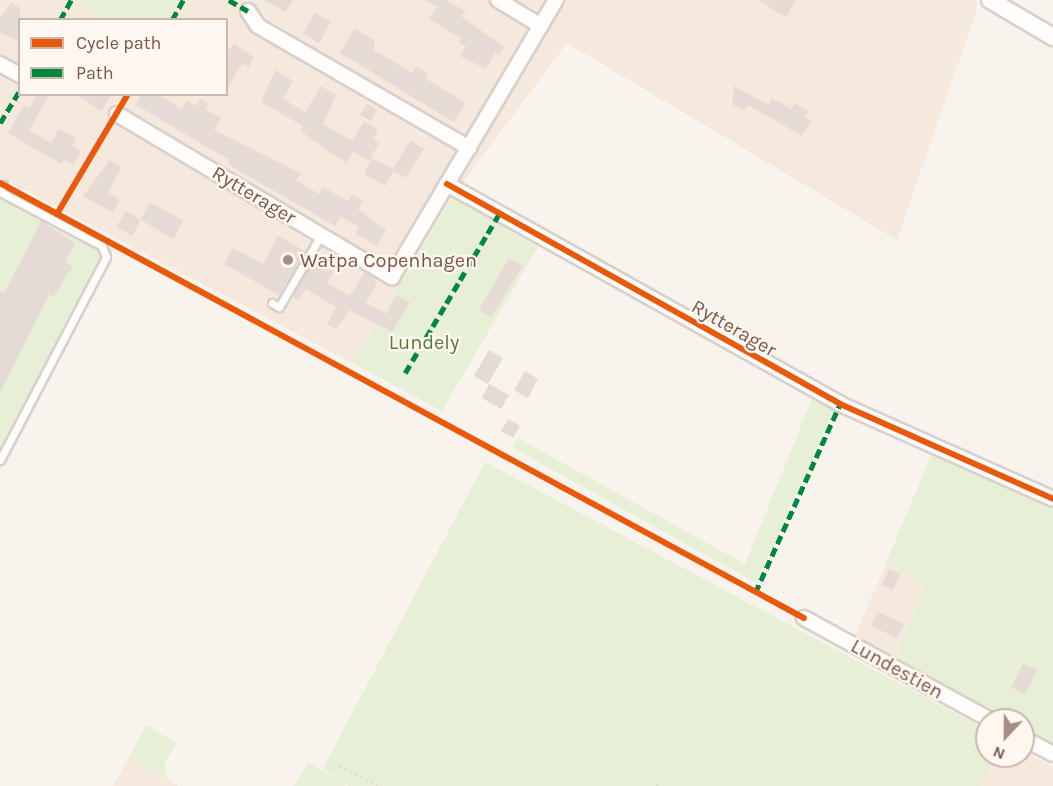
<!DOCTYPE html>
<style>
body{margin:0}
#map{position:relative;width:1053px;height:786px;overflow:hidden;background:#f9f3ed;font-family:Karla,sans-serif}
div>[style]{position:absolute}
.residential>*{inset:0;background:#f5e8dd}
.green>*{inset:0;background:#e7f0d7}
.building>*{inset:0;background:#e6dad4}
.path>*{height:2px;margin-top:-1px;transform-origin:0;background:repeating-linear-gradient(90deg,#dcd1ce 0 1.5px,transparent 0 6px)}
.roads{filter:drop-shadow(2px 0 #d9d0cb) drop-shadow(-2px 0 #d9d0cb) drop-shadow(0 2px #d9d0cb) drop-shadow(0 -2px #d9d0cb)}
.service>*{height:7px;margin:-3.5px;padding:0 3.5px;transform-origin:3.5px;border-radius:3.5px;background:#fefdfc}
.minor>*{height:14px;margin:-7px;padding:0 7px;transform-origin:7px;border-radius:7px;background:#fefdfc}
.tertiary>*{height:16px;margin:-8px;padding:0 8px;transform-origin:8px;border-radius:8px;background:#fefdfc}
.quiet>*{height:4.5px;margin-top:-2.25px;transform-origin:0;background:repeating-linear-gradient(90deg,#00873e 0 9px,transparent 0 13.5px)}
.cycleway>*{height:6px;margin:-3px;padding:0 3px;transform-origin:3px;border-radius:3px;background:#e8590c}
.dots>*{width:16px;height:16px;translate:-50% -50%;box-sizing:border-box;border:3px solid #fff8f0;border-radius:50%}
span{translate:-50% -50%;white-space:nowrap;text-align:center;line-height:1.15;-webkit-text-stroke:4.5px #fff8f0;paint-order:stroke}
.street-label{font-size:20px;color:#7b5649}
.poi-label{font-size:20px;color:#7b5649}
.left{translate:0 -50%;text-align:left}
.park-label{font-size:20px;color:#567b3d}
.legend{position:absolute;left:18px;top:18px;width:210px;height:78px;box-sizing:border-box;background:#fff8f0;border:2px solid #cab7ad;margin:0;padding:8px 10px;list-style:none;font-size:18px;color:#7b5649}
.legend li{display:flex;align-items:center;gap:12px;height:30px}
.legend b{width:30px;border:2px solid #cab7ad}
.north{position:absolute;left:975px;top:708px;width:60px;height:60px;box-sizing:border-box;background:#fff8f0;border:2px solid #cab7ad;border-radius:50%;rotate:202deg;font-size:16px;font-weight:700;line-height:24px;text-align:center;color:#7b5649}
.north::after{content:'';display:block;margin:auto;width:21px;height:27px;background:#a78d82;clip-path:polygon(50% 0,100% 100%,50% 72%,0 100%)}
</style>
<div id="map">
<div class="residential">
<div style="clip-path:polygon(evenodd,0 0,976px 0,977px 9px,897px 240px,567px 43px,452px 197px,352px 363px,0 177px,0 0,20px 20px,226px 20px,226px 94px,20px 94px,20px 20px)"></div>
<div style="clip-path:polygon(886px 563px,926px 584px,894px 659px,854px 638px)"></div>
<div style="clip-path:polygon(1023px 750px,1053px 767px,1053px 786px,981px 786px,997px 756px,1023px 756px)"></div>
<div style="clip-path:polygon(129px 757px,167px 779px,179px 786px,113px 786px)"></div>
</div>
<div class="green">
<div style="clip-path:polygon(87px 0,179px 0,167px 19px,108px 20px,84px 5px)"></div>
<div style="clip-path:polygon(0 186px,114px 248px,0 470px)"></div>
<div style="clip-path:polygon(452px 197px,538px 247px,442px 411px,352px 363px)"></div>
<div style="clip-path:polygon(812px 399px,834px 410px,756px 583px,513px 448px,518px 438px,745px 564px)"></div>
<div style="clip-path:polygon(932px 453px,1053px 508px,1053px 749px,1023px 732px,1023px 720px,1002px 720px,894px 659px,926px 584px,886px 563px)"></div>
<div style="clip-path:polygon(485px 462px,987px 730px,987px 756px,997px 756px,981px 786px,348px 786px,323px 768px)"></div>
<div style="clip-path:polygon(146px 725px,177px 743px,164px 763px,167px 779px,129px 757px)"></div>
<div style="clip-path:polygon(308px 763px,346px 783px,345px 786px,294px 786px)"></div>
</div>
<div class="building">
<div style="clip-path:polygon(264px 0,293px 0,285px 12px)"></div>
<div style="clip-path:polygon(425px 0,446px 0,465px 11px,462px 17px,504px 47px,499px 55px,495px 53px,486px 69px,460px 56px,466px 46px,459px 43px,462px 39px,429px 19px,437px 7px)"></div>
<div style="clip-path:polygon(758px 0,796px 0,786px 17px)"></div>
<div style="clip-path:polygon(11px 3px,20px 8px,20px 43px,0 32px,0 18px)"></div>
<div style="clip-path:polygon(315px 13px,331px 22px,319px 43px,303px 34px)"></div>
<div style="clip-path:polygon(354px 29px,375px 41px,374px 50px,412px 73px,416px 66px,428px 73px,425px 78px,465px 103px,454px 122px,340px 53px)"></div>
<div style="clip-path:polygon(234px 44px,254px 57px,249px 67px,242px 63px,226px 90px,226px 46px,231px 49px)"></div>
<div style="clip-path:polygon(275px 70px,293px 81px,283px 99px,305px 112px,321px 86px,336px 95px,323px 124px,352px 141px,364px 121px,378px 130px,373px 139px,379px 143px,369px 161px,353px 151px,346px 163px,300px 131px,303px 126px,261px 102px)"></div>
<div style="clip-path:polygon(734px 86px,768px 105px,772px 98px,791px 109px,795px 103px,808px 111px,805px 117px,811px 121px,802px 136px,748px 105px,744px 111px,732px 104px)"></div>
<div style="clip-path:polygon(37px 94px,50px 94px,29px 130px,51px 143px,59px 129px,76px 138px,72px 145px,81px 151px,73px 165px,64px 159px,61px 164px,8px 133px,24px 105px,30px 108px)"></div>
<div style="clip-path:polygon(75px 94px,111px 94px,102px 111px)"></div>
<div style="clip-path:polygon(142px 94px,157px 94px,182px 109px,187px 101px,196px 106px,201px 99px,209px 104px,206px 109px,221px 118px,214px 130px,301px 173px,296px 180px,319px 194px,323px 187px,348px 201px,352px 194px,363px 201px,358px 209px,386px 230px,377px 246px,356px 234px,359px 227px,341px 217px,335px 226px,227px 164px,229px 160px,136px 105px)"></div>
<div style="clip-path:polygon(367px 104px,377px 110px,371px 121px,360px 115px)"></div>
<div style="clip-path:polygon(410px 141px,424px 149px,406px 178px,394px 171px,385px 186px,364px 174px,372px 158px,393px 169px)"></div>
<div style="clip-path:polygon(110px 160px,122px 167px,108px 192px,120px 200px,113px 212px,83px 196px)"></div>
<div style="clip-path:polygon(150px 202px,183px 221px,173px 239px,141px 220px,132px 236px,116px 227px,126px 211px,140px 220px)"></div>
<div style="clip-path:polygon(41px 221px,75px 243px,65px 262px,73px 266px,53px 297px,49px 295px,0 393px,0 292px,5px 292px)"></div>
<div style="clip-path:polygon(278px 236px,305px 251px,279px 295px,224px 264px,233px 248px,263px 264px)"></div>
<div style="clip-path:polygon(509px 258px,523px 266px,491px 317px,479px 310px)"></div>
<div style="clip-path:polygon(313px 260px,334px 272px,327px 283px,350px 296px,365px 272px,375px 278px,376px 286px,366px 303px,386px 314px,396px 295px,410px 302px,392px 332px,350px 310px,336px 329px,327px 324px,336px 307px,306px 289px,298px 300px,292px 296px)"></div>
<div style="clip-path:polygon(489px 350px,503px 358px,488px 384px,474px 376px)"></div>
<div style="clip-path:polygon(525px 371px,538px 379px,528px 398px,514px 390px)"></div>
<div style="clip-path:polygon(489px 384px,509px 395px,501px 409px,482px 398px)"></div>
<div style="clip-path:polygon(508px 419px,520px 426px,513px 438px,501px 431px)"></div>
<div style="clip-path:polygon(889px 569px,900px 574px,893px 590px,882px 585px)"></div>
<div style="clip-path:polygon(878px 612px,904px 624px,897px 638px,871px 626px)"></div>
<div style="clip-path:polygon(1023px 664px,1037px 669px,1025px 695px,1011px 687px)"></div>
</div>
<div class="path">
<div style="left:334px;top:763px;width:49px;rotate:28.1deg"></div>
<div style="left:657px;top:786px;width:3px;rotate:-72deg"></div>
</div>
<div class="roads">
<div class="service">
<div style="left:272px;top:303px;width:8px;rotate:30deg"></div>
<div style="left:279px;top:307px;width:83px;rotate:-59.7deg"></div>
<div style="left:0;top:460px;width:229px;rotate:-62.4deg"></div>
<div style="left:106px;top:257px;width:12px;rotate:-110deg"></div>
<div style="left:102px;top:246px;width:115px;rotate:-152.1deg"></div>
<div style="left:0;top:192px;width:8px;rotate:-67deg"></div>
</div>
<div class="minor">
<div style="left:498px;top:0;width:50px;rotate:31.2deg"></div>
<div style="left:248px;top:11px;width:18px;rotate:56deg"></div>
<div style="left:258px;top:26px;width:244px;rotate:30deg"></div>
<div style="left:0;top:64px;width:23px;rotate:29deg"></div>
<div style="left:117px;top:114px;width:320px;rotate:30.7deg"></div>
<div style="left:392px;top:277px;width:322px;rotate:-59.4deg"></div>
<div style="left:447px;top:184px;width:450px;rotate:29.2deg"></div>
<div style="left:840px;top:404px;width:233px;rotate:24deg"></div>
<div style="left:804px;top:618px;width:212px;rotate:28.7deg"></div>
<div style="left:1023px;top:738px;width:34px;rotate:28deg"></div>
</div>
<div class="tertiary">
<div style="left:990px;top:0;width:73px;rotate:30.4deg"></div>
</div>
</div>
<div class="quiet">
<div style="left:229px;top:0;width:22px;rotate:30deg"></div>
<div style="left:60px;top:20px;width:23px;rotate:-61deg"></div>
<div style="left:172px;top:20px;width:23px;rotate:-61deg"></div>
<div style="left:0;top:123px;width:39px;rotate:-59deg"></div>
<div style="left:405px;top:373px;width:185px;rotate:-59.4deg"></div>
<div style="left:755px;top:593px;width:207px;rotate:-65.8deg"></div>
</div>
<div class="cycleway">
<div style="left:0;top:183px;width:914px;rotate:28.42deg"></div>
<div style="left:447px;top:184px;width:450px;rotate:29.2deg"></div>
<div style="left:840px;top:404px;width:233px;rotate:24deg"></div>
<div style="left:57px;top:214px;width:139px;rotate:-59.4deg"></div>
</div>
<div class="dots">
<div style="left:288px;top:260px;background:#a78d82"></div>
</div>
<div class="street-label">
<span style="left:254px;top:195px;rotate:31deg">Rytterager</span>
<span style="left:734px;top:328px;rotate:30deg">Rytterager</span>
<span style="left:897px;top:669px;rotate:29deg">Lundestien</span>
</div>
<div class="poi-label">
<span class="left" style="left:300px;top:260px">Watpa Copenhagen</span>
</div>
<div class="park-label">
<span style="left:424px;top:342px">Lundely</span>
</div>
<ul class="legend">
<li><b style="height:8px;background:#e8590c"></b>Cycle path</li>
<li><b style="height:8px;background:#00873e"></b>Path</li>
</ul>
<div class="north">N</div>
</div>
